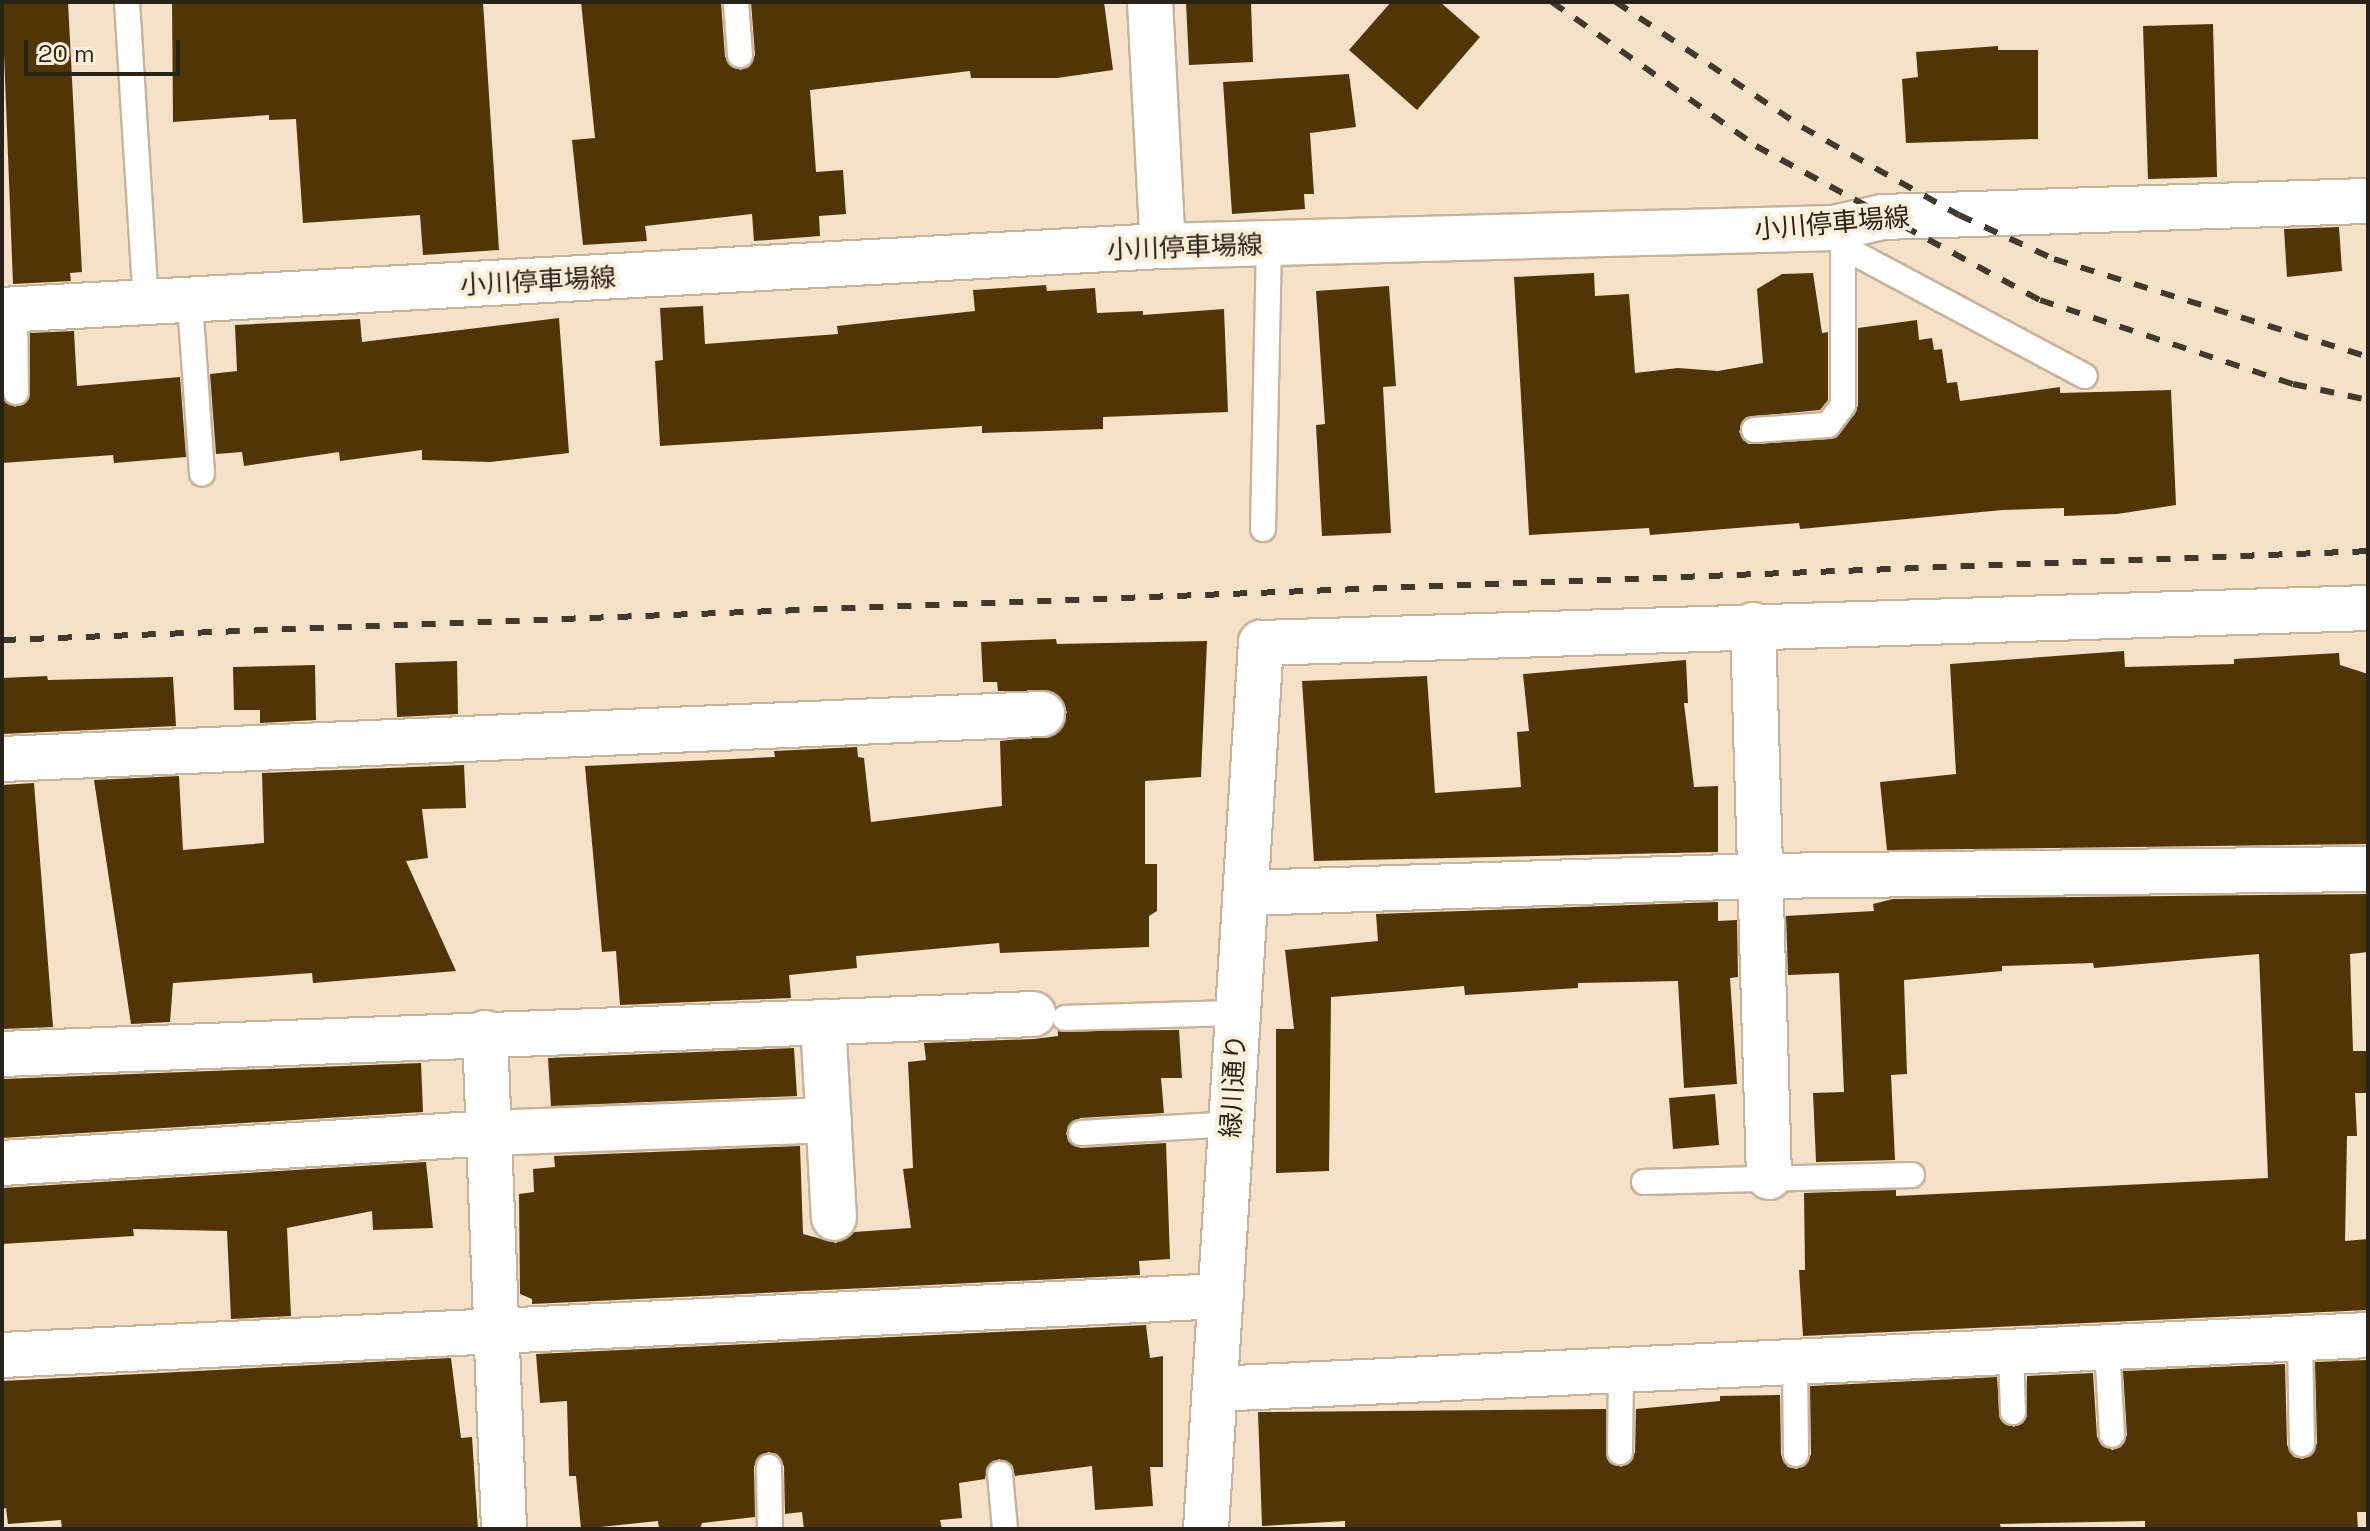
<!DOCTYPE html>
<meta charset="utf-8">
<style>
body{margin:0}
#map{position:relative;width:2370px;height:1531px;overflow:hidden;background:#f4e1c8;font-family:"Space Grotesk","Noto Sans JP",sans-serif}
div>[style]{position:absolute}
.building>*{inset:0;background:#513507}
.roads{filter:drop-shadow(2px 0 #c6b39c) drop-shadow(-2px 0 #c6b39c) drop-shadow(0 2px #c6b39c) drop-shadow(0 -2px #c6b39c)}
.service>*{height:24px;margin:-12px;padding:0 12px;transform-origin:12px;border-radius:12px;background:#fff}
.minor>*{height:44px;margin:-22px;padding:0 22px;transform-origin:22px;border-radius:22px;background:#fff}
.tertiary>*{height:44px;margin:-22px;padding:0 22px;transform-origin:22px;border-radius:22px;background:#fff}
.secondary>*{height:44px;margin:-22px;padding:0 22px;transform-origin:22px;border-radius:22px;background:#fff}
.rail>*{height:6px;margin-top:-3px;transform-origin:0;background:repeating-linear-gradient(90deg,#42392e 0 14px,transparent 0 28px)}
span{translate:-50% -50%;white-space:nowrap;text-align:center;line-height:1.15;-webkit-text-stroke:8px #feefdb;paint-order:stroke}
.street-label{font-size:26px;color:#292219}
.frame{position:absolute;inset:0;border:4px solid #292219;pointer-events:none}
.scale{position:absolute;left:24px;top:40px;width:156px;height:36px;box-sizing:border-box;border:4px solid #292219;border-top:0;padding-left:10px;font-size:24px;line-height:28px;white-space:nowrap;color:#292219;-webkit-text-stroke:6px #feefdb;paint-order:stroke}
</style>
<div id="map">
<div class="building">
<div style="clip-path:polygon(2px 2px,68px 2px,82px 272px,70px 273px,71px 281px,13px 284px)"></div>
<div style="clip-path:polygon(172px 2px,483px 2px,499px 250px,423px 255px,420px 215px,303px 223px,296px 119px,269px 120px,269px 115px,173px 122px)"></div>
<div style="clip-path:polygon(581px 2px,721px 2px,725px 57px,740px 70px,749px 67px,755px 55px,751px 2px,1104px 2px,1113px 70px,1057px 78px,971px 78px,970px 71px,810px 90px,816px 172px,843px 170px,846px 214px,819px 216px,820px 236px,754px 241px,752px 214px,645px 226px,647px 241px,583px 245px,572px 140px,595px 138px)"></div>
<div style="clip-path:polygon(1186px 2px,1251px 2px,1253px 62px,1189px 65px)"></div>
<div style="clip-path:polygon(1391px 2px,1440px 2px,1480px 37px,1417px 110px,1349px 50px)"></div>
<div style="clip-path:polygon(2213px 24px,2217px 177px,2148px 179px,2143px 26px)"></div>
<div style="clip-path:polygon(1998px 46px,1998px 50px,2038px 50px,2038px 139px,1906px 143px,1902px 79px,1918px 77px,1916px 52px)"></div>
<div style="clip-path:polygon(1349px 74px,1356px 127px,1310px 133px,1314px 194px,1304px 194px,1305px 209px,1232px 214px,1223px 82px)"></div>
<div style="clip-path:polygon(2339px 227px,2342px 271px,2287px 277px,2284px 229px)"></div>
<div style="clip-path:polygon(1594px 273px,1595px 296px,1629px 294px,1635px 373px,1678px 368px,1718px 371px,1763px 363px,1757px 289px,1782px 274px,1813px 273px,1822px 333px,1828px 332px,1828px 400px,1820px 410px,1746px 417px,1739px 432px,1748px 444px,1836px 438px,1858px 406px,1858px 328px,1917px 320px,1919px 340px,1932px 338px,1934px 350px,1942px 349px,1947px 383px,1957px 382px,1960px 401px,2060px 387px,2060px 393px,2171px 390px,2176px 505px,2117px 514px,2064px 516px,2064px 508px,2003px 510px,1800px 529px,1799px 523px,1650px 535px,1649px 528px,1529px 535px,1514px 277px)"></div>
<div style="clip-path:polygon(1046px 285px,1047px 291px,1095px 288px,1097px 313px,1143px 311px,1143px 315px,1224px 309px,1228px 412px,1103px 417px,1103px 429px,982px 433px,982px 426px,660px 446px,655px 361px,663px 360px,660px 308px,703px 306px,705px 344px,838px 334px,837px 326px,975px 311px,973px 290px)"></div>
<div style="clip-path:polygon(1389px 286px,1396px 386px,1383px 387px,1391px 533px,1322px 536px,1316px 425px,1325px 424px,1316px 291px)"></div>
<div style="clip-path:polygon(559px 318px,569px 453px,490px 462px,422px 460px,422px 450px,340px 461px,339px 452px,244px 466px,242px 452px,216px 454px,210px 374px,237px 371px,235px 325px,360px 319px,362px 342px)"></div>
<div style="clip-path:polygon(74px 331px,77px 386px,180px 377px,186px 457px,114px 463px,113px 455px,2px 463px,2px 396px,15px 407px,29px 399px,30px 333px)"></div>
<div style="clip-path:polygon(1056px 639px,1057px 644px,1207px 641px,1201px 777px,1145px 781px,1145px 864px,1157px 864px,1157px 911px,1149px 916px,1149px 947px,1000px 953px,999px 943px,856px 956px,857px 968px,789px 975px,791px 998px,620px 1005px,616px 951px,602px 952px,585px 766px,775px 757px,774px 751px,857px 747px,858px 757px,864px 758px,871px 822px,1002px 806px,1000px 741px,1055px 735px,1067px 712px,1053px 692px,998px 691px,997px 682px,983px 682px,981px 642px)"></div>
<div style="clip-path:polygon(2124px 651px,2125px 667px,2234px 664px,2234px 659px,2339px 653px,2340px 665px,2368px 674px,2368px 844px,1887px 850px,1880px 782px,1956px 774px,1950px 664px)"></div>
<div style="clip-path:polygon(1686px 660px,1688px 703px,1684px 703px,1694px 787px,1718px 786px,1718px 852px,1314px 861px,1302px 681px,1427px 676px,1435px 793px,1521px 787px,1517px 732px,1529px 731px,1523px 674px)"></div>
<div style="clip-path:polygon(457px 661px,458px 714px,397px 717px,395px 663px)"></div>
<div style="clip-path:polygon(315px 665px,316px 720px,260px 723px,260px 710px,234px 710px,233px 667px)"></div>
<div style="clip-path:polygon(47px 676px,48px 680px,173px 677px,176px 726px,2px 734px,2px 678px)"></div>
<div style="clip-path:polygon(464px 765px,466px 808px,422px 809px,428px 858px,406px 861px,456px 971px,313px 983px,312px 973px,173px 983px,170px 1022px,131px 1024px,94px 780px,179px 776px,183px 850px,264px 843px,262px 773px)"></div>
<div style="clip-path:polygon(34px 783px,53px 1027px,2px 1029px,2px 785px)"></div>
<div style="clip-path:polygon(2368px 894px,2368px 952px,2350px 954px,2353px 1051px,2368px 1051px,2368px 1093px,2355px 1093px,2357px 1136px,2347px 1136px,2345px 1241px,2368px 1239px,2368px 1310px,1803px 1336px,1799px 1270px,1805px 1270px,1804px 1193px,1896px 1190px,1896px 1196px,2268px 1178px,2259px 954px,2094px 968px,2093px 963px,2002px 966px,2002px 971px,1904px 980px,1907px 1074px,1891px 1075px,1895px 1160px,1816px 1162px,1813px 1093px,1844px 1092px,1839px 973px,1788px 975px,1786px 916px,1874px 911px,1873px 904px,1893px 899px)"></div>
<div style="clip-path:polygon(1718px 902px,1718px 921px,1737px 920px,1738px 977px,1730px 978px,1737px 1084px,1684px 1088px,1678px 981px,1578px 983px,1578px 988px,1465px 995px,1464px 986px,1331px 997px,1329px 1171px,1276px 1173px,1276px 1029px,1294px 1029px,1285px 950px,1378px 941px,1376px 914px)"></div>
<div style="clip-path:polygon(1179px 1030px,1182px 1078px,1161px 1078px,1164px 1113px,1080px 1118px,1066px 1133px,1069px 1142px,1081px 1148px,1166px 1143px,1170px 1259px,1139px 1261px,1140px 1275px,532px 1304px,532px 1299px,520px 1294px,519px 1194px,534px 1192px,533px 1169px,555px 1167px,554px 1156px,800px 1146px,803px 1234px,836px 1243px,854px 1232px,911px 1228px,903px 1169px,913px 1168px,908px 1062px,926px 1060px,924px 1043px,1034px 1039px,1058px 1036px,1058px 1031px)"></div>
<div style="clip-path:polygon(794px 1048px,797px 1096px,551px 1106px,548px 1058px)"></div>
<div style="clip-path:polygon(421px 1063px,423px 1112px,2px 1138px,2px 1079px)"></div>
<div style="clip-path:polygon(1715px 1094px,1719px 1145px,1673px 1149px,1669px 1098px)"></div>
<div style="clip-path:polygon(426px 1162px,433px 1228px,373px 1230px,372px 1211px,287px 1228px,291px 1316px,231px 1319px,227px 1231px,133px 1229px,134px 1236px,2px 1244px,2px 1188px)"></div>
<div style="clip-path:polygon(1146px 1325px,1150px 1358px,1163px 1356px,1163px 1467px,1150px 1467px,1153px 1506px,1095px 1510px,1092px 1466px,1015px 1476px,1012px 1465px,999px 1459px,987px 1467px,985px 1479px,959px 1483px,962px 1518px,940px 1520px,942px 1529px,804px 1529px,802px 1512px,785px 1514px,784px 1466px,777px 1454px,768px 1452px,754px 1466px,755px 1517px,702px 1523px,700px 1529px,659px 1529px,658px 1521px,581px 1529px,576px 1476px,569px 1476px,567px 1401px,540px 1403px,536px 1354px)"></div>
<div style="clip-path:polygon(451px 1358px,461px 1438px,472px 1437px,478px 1529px,62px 1529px,61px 1520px,8px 1524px,6px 1508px,2px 1509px,2px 1381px)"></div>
<div style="clip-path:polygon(2368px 1360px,2368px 1512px,2357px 1512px,2358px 1529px,2145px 1529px,2145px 1521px,2000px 1524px,2001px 1529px,1345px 1529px,1345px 1521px,1262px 1526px,1258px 1412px,1606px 1409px,1607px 1459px,1621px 1467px,1635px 1453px,1636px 1409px,1720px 1401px,1720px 1396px,1780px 1395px,1781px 1455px,1788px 1467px,1797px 1469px,1811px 1455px,1810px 1386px,1997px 1377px,2000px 1419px,2014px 1427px,2026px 1418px,2027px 1376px,2093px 1373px,2097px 1437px,2112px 1450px,2121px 1447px,2127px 1435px,2123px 1371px,2285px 1364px,2287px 1445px,2294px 1457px,2303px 1459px,2317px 1444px,2315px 1362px)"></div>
</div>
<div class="roads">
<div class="service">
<div style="left:127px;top:2px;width:303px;rotate:86.4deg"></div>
<div style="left:736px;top:2px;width:53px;rotate:85.7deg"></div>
<div style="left:1834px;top:228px;width:21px;rotate:65deg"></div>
<div style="left:1843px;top:247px;width:274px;rotate:28.1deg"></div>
<div style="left:190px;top:302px;width:172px;rotate:86deg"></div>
<div style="left:15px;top:310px;width:82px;rotate:89.3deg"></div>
<div style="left:1754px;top:430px;width:74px;rotate:-3.9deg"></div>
<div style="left:1828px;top:425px;width:25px;rotate:-53deg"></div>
<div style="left:1843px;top:405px;width:158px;rotate:-90deg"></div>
<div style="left:1263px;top:529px;width:284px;rotate:-88.8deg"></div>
<div style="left:1065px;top:1018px;width:173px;rotate:-1.7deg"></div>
<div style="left:1081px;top:1133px;width:150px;rotate:-3.4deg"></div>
<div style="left:1644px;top:1182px;width:268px;rotate:-1.5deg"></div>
<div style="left:2300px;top:1340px;width:104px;rotate:88.9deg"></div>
<div style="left:2107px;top:1346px;width:89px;rotate:86.8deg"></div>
<div style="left:2011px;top:1351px;width:61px;rotate:88.1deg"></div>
<div style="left:1795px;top:1361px;width:93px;rotate:89.4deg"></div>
<div style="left:1620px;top:1452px;width:83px;rotate:-89.3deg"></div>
<div style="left:769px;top:1467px;width:62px;rotate:89.1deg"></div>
<div style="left:1000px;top:1474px;width:55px;rotate:84.8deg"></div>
</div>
<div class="minor">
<div style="left:1150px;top:2px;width:244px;rotate:87deg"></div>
<div style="left:1753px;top:625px;width:552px;rotate:88.34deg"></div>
<div style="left:1261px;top:643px;width:1108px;rotate:-1.81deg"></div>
<div style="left:2px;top:759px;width:1041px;rotate:-2.48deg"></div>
<div style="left:1246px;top:893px;width:513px;rotate:-1.9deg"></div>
<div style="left:1759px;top:876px;width:609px;rotate:-0.66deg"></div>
<div style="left:823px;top:1022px;width:196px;rotate:86.8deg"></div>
<div style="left:485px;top:1033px;width:496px;rotate:87.8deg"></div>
<div style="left:2px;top:1054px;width:1032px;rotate:-2.22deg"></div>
<div style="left:2px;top:1163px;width:489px;rotate:-3.5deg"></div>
<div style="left:490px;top:1133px;width:339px;rotate:-2.2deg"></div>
<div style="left:2px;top:1355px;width:1220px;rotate:-2.77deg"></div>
<div style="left:1215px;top:1389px;width:1154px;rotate:-2.68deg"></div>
</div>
<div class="tertiary">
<div style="left:1206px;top:1529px;width:888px;rotate:-86.45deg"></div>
</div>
<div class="secondary">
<div style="left:2px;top:310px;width:1163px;rotate:-3.16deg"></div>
<div style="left:1163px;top:246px;width:671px;rotate:-1.54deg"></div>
<div style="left:1834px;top:228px;width:50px;rotate:-12.7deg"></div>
<div style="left:1883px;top:217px;width:485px;rotate:-1.9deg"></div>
</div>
</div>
<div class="rail">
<div style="left:1552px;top:2px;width:250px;rotate:35.2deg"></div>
<div style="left:1756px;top:146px;width:323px;rotate:28.5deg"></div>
<div style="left:2040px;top:300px;width:267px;rotate:18.4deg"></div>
<div style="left:2293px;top:384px;width:77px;rotate:12deg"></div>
<div style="left:1616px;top:2px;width:224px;rotate:33.9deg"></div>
<div style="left:1802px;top:127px;width:180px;rotate:29.3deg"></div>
<div style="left:1959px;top:215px;width:105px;rotate:24.9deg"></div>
<div style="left:2054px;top:259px;width:329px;rotate:17.3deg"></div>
<div style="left:2px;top:640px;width:2368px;rotate:-2.15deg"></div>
</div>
<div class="street-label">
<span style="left:1832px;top:224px;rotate:-5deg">小川停車場線</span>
<span style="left:1185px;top:248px;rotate:-2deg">小川停車場線</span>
<span style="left:538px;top:282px;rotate:-3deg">小川停車場線</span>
<span style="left:1234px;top:1086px;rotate:-87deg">緑川通り</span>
</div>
<div class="frame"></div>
<div class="scale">20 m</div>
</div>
